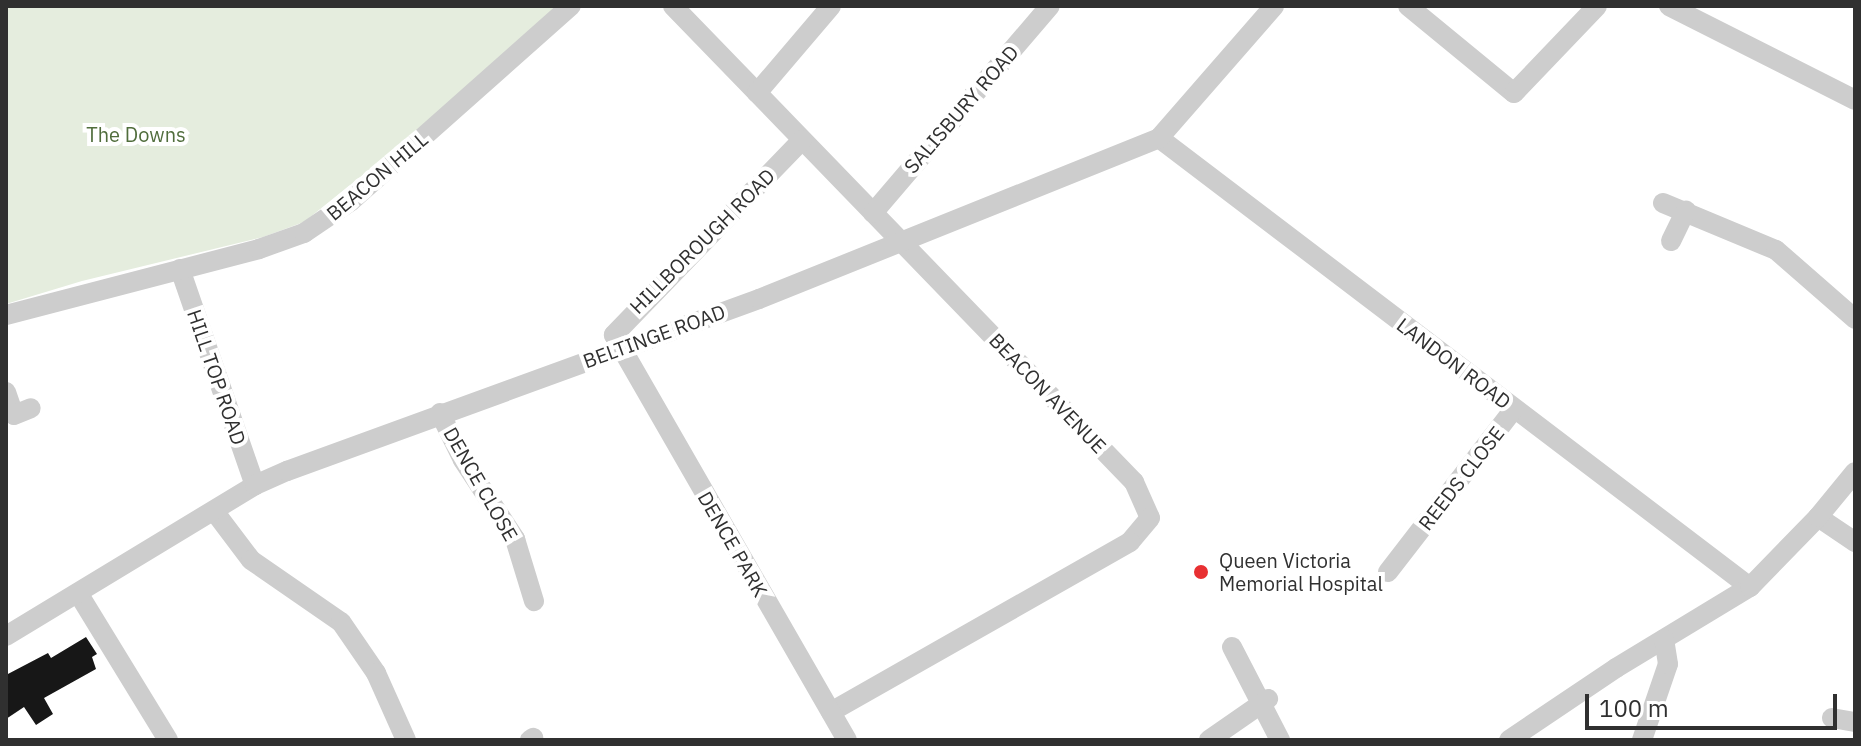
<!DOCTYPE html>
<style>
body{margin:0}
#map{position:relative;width:1861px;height:746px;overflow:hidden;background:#fff;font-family:"IBM Plex Sans",sans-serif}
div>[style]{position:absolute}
.green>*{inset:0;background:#e5edde}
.building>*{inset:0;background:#171717}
.minor>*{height:20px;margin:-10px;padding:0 10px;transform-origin:10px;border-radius:10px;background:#cdcdcd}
.dots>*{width:22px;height:22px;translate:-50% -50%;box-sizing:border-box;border:4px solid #fff;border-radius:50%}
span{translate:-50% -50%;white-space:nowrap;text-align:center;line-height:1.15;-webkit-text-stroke:8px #fff;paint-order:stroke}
.street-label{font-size:20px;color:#303030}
.park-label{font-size:20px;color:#506d3c}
.poi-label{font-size:20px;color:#303030}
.left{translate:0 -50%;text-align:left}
.frame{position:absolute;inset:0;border:8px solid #303030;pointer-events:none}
.scale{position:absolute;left:1585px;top:694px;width:252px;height:36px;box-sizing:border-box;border:4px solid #303030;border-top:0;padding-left:10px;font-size:24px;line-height:28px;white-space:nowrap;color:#303030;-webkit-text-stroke:6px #fff;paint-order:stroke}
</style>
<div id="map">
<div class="green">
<div style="clip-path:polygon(6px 6px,558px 6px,436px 116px,304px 222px,263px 237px,82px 281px,6px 304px)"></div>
</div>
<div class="building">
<div style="clip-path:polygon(86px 637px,97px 654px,92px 657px,96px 669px,44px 698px,53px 714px,36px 725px,24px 707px,6px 719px,6px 675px,48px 653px,51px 658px)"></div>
</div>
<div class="minor">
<div style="left:673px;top:6px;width:663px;rotate:45.92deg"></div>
<div style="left:1134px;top:482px;width:39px;rotate:66deg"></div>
<div style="left:1150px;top:518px;width:31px;rotate:130deg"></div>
<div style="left:1130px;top:542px;width:344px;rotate:150.4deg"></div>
<div style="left:1408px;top:6px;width:137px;rotate:39.4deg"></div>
<div style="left:1514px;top:93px;width:120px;rotate:-46.3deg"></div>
<div style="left:1669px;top:6px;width:208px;rotate:26.8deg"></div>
<div style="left:757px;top:93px;width:114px;rotate:-49.6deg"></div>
<div style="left:1159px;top:138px;width:742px;rotate:37.23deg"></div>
<div style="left:802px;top:140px;width:271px;rotate:134deg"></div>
<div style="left:614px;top:335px;width:467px;rotate:60.1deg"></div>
<div style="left:1663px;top:203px;width:122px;rotate:22.6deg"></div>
<div style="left:1776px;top:250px;width:105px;rotate:41.1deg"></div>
<div style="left:873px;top:213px;width:272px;rotate:-49.5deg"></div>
<div style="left:1671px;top:241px;width:34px;rotate:-64deg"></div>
<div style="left:180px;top:269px;width:229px;rotate:70.9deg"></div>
<div style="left:6px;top:315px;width:261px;rotate:-14.6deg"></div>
<div style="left:259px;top:249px;width:48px;rotate:-19.6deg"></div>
<div style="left:304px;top:233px;width:57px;rotate:-34.2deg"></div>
<div style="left:351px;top:201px;width:294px;rotate:-41.6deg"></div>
<div style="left:6px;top:392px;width:24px;rotate:71deg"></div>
<div style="left:14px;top:415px;width:18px;rotate:-22deg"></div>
<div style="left:440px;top:413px;width:52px;rotate:63.9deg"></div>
<div style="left:463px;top:460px;width:95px;rotate:56.6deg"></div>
<div style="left:515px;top:539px;width:65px;rotate:73deg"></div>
<div style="left:214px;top:511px;width:61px;rotate:52.9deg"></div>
<div style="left:251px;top:560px;width:109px;rotate:34.6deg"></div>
<div style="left:341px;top:622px;width:62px;rotate:55.5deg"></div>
<div style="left:376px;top:673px;width:73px;rotate:65.9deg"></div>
<div style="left:1818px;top:517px;width:45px;rotate:34deg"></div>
<div style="left:1388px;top:572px;width:206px;rotate:-52.3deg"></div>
<div style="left:78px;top:593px;width:172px;rotate:58.5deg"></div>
<div style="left:6px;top:636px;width:291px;rotate:-31.2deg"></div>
<div style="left:255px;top:485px;width:35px;rotate:-24deg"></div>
<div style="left:287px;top:471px;width:502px;rotate:-20.02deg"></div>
<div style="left:759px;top:299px;width:431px;rotate:-21.9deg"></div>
<div style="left:1159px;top:138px;width:175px;rotate:-48.9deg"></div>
<div style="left:1232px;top:647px;width:105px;rotate:62.7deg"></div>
<div style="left:1832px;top:718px;width:23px;rotate:10deg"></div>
<div style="left:530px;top:740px;width:4px;rotate:-34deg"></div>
<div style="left:1209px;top:740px;width:72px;rotate:-34.8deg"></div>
<div style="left:1509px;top:740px;width:129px;rotate:-33.9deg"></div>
<div style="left:1616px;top:668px;width:157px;rotate:-31.2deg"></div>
<div style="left:1750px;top:587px;width:98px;rotate:-45.8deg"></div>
<div style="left:1818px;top:517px;width:58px;rotate:-50.6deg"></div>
<div style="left:1642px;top:740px;width:80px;rotate:-71.1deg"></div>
<div style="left:1668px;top:664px;width:25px;rotate:-99deg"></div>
</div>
<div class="dots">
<div style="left:1201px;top:572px;background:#e83032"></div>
</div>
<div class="street-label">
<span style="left:961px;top:109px;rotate:-49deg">SALISBURY ROAD</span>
<span style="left:377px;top:176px;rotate:-40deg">BEACON HILL</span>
<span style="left:702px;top:241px;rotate:-45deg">HILLBOROUGH ROAD</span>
<span style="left:654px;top:336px;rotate:-20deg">BELTINGE ROAD</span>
<span style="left:1454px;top:363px;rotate:37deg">LANDON ROAD</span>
<span style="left:217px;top:377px;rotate:71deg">HILL TOP ROAD</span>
<span style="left:1048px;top:393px;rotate:46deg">BEACON AVENUE</span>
<span style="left:1461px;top:478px;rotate:-52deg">REEDS CLOSE</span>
<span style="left:481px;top:484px;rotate:60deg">DENCE CLOSE</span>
<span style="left:733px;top:544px;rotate:60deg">DENCE PARK</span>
</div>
<div class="park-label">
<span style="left:136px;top:134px">The Downs</span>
</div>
<div class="poi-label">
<span class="left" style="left:1219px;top:572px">Queen Victoria<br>Memorial Hospital</span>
</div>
<div class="frame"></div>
<div class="scale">100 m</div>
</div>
